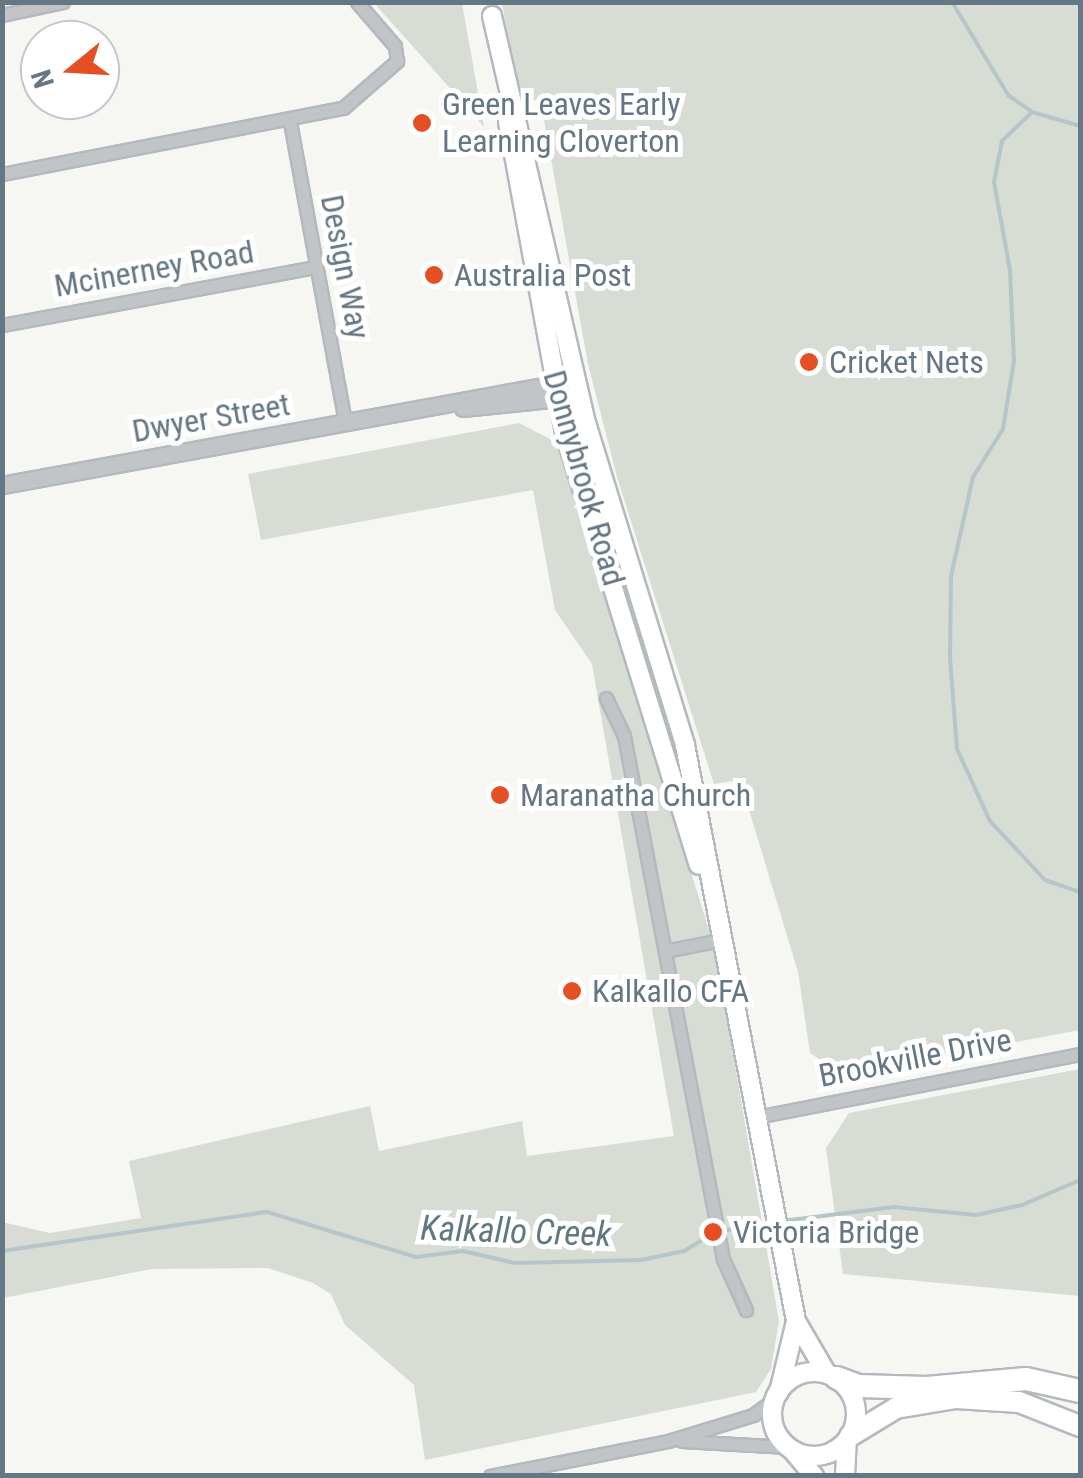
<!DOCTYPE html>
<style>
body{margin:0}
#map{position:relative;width:1083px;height:1478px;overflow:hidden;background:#f6f6f3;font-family:"Roboto Condensed",sans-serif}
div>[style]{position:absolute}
.green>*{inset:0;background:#d7ddd4}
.stream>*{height:4px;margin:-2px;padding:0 2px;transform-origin:2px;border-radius:2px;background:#b7c4c8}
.roads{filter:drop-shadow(2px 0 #b3b9bd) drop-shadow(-2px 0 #b3b9bd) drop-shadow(0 2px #b3b9bd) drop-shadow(0 -2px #b3b9bd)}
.minor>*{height:11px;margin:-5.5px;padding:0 5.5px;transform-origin:5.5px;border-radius:5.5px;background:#c1c5c8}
.tertiary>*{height:15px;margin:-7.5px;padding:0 7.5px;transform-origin:7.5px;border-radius:7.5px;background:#c1c5c8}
.secondary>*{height:18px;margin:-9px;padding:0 9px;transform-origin:9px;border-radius:9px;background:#fff}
.secondary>.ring{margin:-9px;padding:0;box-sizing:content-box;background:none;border:18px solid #fff;border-radius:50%}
.trunk>*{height:20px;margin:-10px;padding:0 10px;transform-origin:10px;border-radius:10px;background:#fff}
.motorway>*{height:22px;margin:-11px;padding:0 11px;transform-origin:11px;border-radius:11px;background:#fff}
.dots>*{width:28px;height:28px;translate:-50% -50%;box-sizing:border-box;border:5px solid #fff;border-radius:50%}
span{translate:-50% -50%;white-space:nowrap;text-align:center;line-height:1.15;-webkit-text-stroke:10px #fff;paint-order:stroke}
.poi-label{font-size:32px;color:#657684}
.left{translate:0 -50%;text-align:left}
.street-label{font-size:32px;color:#657684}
.water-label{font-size:35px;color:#607881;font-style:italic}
.frame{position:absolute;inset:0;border:5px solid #657684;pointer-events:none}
.north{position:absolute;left:20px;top:20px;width:100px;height:100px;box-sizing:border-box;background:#fff;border:2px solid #c1c8ce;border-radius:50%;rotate:252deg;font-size:28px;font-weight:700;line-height:40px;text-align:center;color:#657684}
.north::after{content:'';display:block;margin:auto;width:35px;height:45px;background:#e54f24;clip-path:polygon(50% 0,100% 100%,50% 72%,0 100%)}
</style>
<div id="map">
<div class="green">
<div style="clip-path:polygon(374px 3px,462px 3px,484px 127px,425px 60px)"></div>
<div style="clip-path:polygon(502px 3px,1080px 3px,1080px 1030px,842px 1075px,810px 1053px,798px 972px,740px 780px,714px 784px,617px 477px,588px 364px,544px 120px,538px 100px,520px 103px)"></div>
<div style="clip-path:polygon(519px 423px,556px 442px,715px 949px,779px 1321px,771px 1369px,756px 1392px,425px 1460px,414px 1385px,345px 1325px,331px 1294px,313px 1283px,268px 1268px,152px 1269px,3px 1298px,2px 1222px,50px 1233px,141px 1218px,129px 1161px,370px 1106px,379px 1151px,522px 1121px,527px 1156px,674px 1136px,592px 664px,555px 610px,533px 490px,261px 540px,248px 474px)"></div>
<div style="clip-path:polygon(1080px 1069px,1080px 1296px,843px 1274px,826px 1148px,849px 1113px)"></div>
</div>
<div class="stream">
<div style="left:952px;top:2px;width:109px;rotate:58.9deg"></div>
<div style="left:1008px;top:95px;width:29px;rotate:35deg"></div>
<div style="left:1032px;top:112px;width:50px;rotate:16.3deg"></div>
<div style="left:1032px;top:112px;width:42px;rotate:136deg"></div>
<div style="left:1002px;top:141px;width:42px;rotate:101deg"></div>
<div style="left:994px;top:182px;width:89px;rotate:79.7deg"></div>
<div style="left:1010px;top:270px;width:91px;rotate:87.5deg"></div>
<div style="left:1014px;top:361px;width:69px;rotate:99.2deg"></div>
<div style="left:1003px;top:429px;width:57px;rotate:122deg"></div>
<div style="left:973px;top:477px;width:101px;rotate:102.5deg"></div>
<div style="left:951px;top:576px;width:82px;rotate:90.7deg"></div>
<div style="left:950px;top:658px;width:91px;rotate:85.6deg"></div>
<div style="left:957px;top:749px;width:79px;rotate:65.4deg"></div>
<div style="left:990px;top:821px;width:81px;rotate:47deg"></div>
<div style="left:1045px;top:880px;width:37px;rotate:19deg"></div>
<div style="left:782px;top:1221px;width:113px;rotate:-7.1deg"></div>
<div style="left:894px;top:1207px;width:82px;rotate:5.6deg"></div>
<div style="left:976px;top:1215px;width:47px;rotate:-12.3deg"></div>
<div style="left:1022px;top:1205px;width:63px;rotate:-23.3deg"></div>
<div style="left:723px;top:1231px;width:50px;rotate:-10.4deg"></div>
<div style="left:2px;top:1251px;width:268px;rotate:-8.4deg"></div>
<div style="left:267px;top:1212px;width:156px;rotate:16.8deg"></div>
<div style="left:416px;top:1257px;width:47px;rotate:-7.3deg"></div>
<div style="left:463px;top:1251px;width:53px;rotate:13deg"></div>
<div style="left:515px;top:1263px;width:126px;rotate:-1.4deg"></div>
<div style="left:641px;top:1260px;width:44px;rotate:-11.8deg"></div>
<div style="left:684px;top:1251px;width:35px;rotate:-31deg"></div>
</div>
<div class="roads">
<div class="minor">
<div style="left:2px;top:15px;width:62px;rotate:-12deg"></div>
<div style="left:290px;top:122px;width:306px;rotate:79.6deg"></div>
<div style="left:2px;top:174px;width:347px;rotate:-11deg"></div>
<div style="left:343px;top:108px;width:72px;rotate:-41deg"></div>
<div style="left:397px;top:61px;width:15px;rotate:-98deg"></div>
<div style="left:395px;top:46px;width:58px;rotate:-130.8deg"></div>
<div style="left:2px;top:325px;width:319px;rotate:-10.5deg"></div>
<div style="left:606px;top:698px;width:42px;rotate:64.7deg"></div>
<div style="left:624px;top:736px;width:532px;rotate:79.28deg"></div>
<div style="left:723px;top:1259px;width:56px;rotate:65.7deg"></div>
<div style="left:665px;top:951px;width:61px;rotate:-11.3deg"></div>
<div style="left:761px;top:1116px;width:325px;rotate:-11deg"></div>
<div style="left:682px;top:1441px;width:106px;rotate:3.2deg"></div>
<div style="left:490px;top:1476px;width:181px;rotate:-11.1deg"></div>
<div style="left:668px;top:1441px;width:89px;rotate:-17deg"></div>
<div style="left:753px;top:1415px;width:29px;rotate:-36deg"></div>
</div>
<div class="tertiary">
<div style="left:463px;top:408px;width:107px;rotate:-5.9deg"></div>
<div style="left:2px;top:485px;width:561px;rotate:-10.37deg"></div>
<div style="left:554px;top:384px;width:14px;rotate:4deg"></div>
<div style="left:568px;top:385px;width:15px;rotate:42deg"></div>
</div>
<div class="secondary">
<div style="left:492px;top:16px;width:421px;rotate:77deg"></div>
<div style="left:587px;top:426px;width:334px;rotate:72.9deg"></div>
<div style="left:685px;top:745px;width:587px;rotate:79.09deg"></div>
<div style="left:796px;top:1321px;width:61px;rotate:59.7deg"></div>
<div style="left:508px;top:122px;width:316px;rotate:79.6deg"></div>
<div style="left:565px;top:433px;width:452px;rotate:72.8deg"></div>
<div class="ring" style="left:772px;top:1372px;width:66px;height:66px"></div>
<div style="left:779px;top:1392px;width:73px;rotate:-76.5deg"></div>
<div style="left:793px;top:1451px;width:33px;rotate:50deg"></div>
<div style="left:845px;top:1476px;width:35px;rotate:-87deg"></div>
</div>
<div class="trunk">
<div style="left:850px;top:1436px;width:54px;rotate:-31.3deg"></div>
<div style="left:896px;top:1408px;width:61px;rotate:-9.5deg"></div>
<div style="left:956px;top:1398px;width:63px;rotate:3.6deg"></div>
<div style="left:1019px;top:1402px;width:66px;rotate:21.5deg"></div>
</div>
<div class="motorway">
<div style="left:837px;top:1378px;width:22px;rotate:21deg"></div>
<div style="left:858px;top:1386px;width:69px;rotate:1.7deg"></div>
<div style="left:927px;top:1388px;width:99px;rotate:-5.2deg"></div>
<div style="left:1026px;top:1379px;width:55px;rotate:12.5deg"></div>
</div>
</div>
<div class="dots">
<div style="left:422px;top:123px;background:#e54f24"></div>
<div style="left:434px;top:275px;background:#e54f24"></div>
<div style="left:809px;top:362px;background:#e54f24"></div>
<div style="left:500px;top:795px;background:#e54f24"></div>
<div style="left:572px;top:991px;background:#e54f24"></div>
<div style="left:713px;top:1232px;background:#e54f24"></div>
</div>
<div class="poi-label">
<span class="left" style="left:442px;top:123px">Green Leaves Early<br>Learning Cloverton</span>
<span class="left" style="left:454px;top:275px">Australia Post</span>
<span class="left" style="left:829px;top:362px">Cricket Nets</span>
<span class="left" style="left:520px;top:795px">Maranatha Church</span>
<span class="left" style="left:592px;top:991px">Kalkallo CFA</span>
<span class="left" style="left:733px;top:1232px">Victoria Bridge</span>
</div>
<div class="street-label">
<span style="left:345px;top:267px;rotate:79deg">Design Way</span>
<span style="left:154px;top:269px;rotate:-10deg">Mcinerney Road</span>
<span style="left:211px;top:418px;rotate:-10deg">Dwyer Street</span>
<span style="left:584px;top:478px;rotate:74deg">Donnybrook Road</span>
<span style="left:915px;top:1058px;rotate:-11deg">Brookville Drive</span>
</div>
<div class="water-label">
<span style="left:516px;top:1232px;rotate:2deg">Kalkallo Creek</span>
</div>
<div class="frame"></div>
<div class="north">N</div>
</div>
